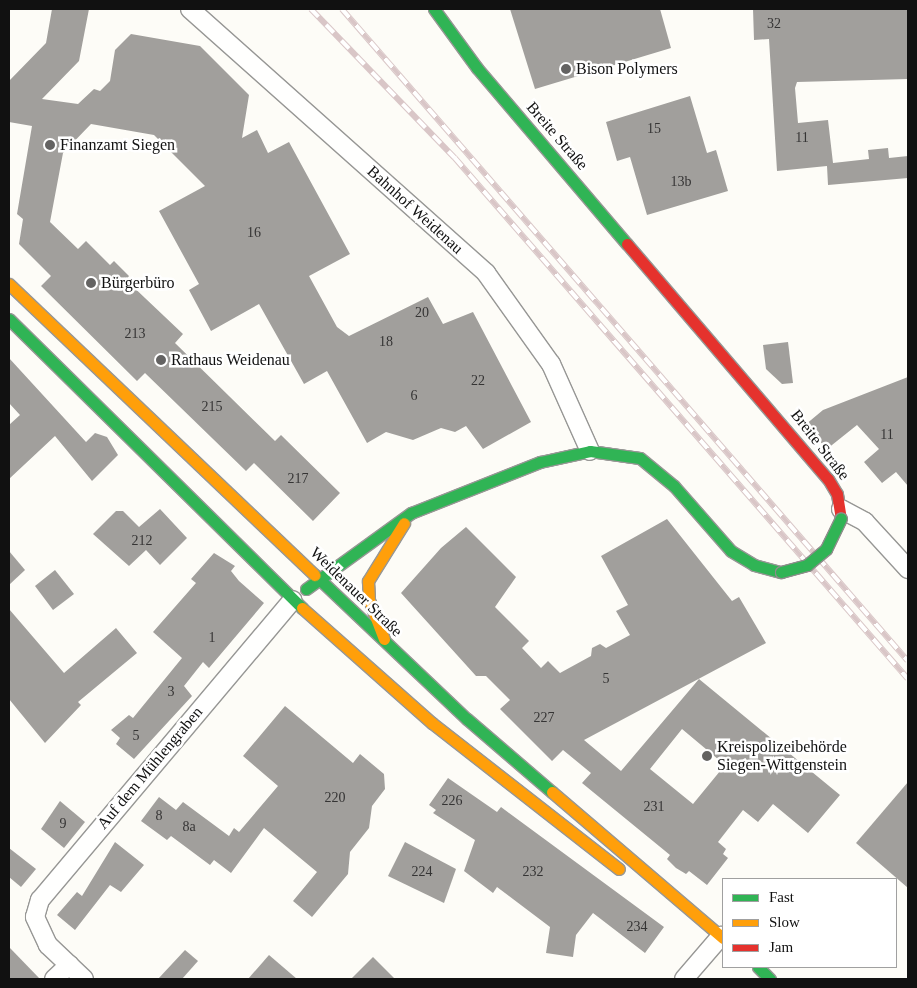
<!DOCTYPE html>
<meta charset="utf-8">
<style>
body{margin:0}
#map{position:relative;width:917px;height:988px;overflow:hidden;background:#fdfcf7;font-family:Georgia,serif}
div>[style]{position:absolute}
.building>*{inset:0;background:#a19f9c}
.roads{filter:drop-shadow(1px 0 #979795) drop-shadow(-1px 0 #979795) drop-shadow(0 1px #979795) drop-shadow(0 -1px #979795)}
.street>*{height:18px;margin:-9px;padding:0 9px;transform-origin:9px;border-radius:9px;background:#fffffe}
.fast>*{height:11px;margin:-5.5px;padding:0 5.5px;transform-origin:5.5px;border-radius:5.5px;background:#30b455}
.slow>*{height:11px;margin:-5.5px;padding:0 5.5px;transform-origin:5.5px;border-radius:5.5px;background:#ff9f0a}
.jam>*{height:11px;margin:-5.5px;padding:0 5.5px;transform-origin:5.5px;border-radius:5.5px;background:#e5322d}
.rail>*{height:5.5px;margin-top:-2.75px;transform-origin:0;background:repeating-linear-gradient(90deg,#fff 0 11px,#d9c6c7 0 22px);box-sizing:border-box;border-block:1px solid #d9c6c7}
.bridges{filter:drop-shadow(1px 0 #8e8d8b) drop-shadow(-1px 0 #8e8d8b) drop-shadow(0 1px #8e8d8b) drop-shadow(0 -1px #8e8d8b)}
.fast-bridge>*{height:11px;margin:-5.5px;padding:0 5.5px;transform-origin:5.5px;border-radius:5.5px;background:#30b455}
.dots>*{width:14px;height:14px;translate:-50% -50%;box-sizing:border-box;border:2px solid #fff;border-radius:50%}
span{translate:-50% -50%;white-space:nowrap;text-align:center;line-height:1.15;-webkit-text-stroke:5px #fff;paint-order:stroke}
.number-label{font-size:14px;color:#353434}
.number-label span{-webkit-text-stroke-width:0}
.poi-label{font-size:16px;color:#111}
.left{translate:0 -50%;text-align:left}
.street-label{font-size:16px;color:#111}
.frame{position:absolute;inset:0;border:10px solid #111;pointer-events:none}
.legend{position:absolute;left:722px;top:878px;width:175px;height:90px;box-sizing:border-box;background:#fff;border:1px solid #a0a0a0;margin:0;padding:6px 9px;list-style:none;font-size:15px;color:#111}
.legend li{display:flex;align-items:center;gap:10px;height:25px}
.legend b{width:25px;border:1px solid #a0a0a0}
</style>
<div id="map">
<div class="building">
<div style="clip-path:polygon(52px 9px,89px 9px,79px 61px,42px 99px,78px 104px,94px 89px,100px 91px,110px 81px,115px 50px,131px 34px,200px 46px,249px 95px,242px 138px,257px 130px,268px 153px,289px 142px,350px 254px,309px 276px,337px 327px,349px 336px,428px 297px,443px 324px,473px 312px,531px 422px,483px 449px,466px 426px,455px 432px,441px 428px,413px 440px,386px 432px,367px 443px,327px 371px,304px 384px,259px 304px,211px 331px,189px 290px,199px 284px,159px 211px,205px 186px,154px 135px,91px 124px,63px 153px,50px 222px,78px 249px,86px 241px,110px 265px,114px 261px,129px 276px,126px 280px,183px 334px,175px 343px,275px 441px,281px 435px,340px 493px,313px 521px,254px 463px,246px 471px,145px 373px,137px 381px,41px 286px,51px 276px,19px 244px,23px 219px,17px 214px,32px 126px,9px 122px,9px 81px,46px 43px)"></div>
<div style="clip-path:polygon(510px 9px,660px 9px,671px 48px,535px 89px)"></div>
<div style="clip-path:polygon(753px 9px,908px 9px,908px 79px,797px 82px,795px 88px,798px 123px,828px 120px,833px 163px,869px 159px,868px 150px,888px 148px,889px 158px,908px 156px,908px 178px,828px 185px,827px 166px,777px 171px,769px 39px,754px 40px)"></div>
<div style="clip-path:polygon(690px 96px,707px 153px,716px 150px,728px 191px,647px 215px,630px 157px,617px 161px,606px 122px)"></div>
<div style="clip-path:polygon(788px 342px,793px 383px,782px 384px,766px 369px,763px 345px)"></div>
<div style="clip-path:polygon(9px 358px,86px 442px,95px 433px,107px 437px,118px 455px,92px 481px,55px 436px,9px 479px,9px 425px,20px 415px,9px 403px)"></div>
<div style="clip-path:polygon(908px 377px,908px 486px,896px 472px,882px 483px,864px 462px,879px 449px,857px 425px,827px 449px,805px 425px,823px 410px)"></div>
<div style="clip-path:polygon(160px 509px,187px 538px,160px 565px,146px 550px,129px 566px,93px 534px,116px 511px,123px 511px,139px 527px)"></div>
<div style="clip-path:polygon(evenodd,667px 519px,732px 601px,739px 597px,766px 643px,584px 740px,621px 771px,699px 679px,840px 795px,808px 833px,773px 804px,758px 822px,743px 810px,718px 842px,726px 849px,723px 854px,728px 858px,707px 885px,689px 871px,686px 874px,676px 868px,667px 859px,670px 855px,582px 783px,591px 773px,563px 750px,552px 761px,500px 709px,510px 700px,486px 676px,476px 676px,401px 593px,441px 548px,466px 527px,516px 577px,495px 607px,529px 641px,522px 648px,541px 668px,548px 661px,560px 673px,591px 656px,592px 648px,600px 644px,606px 648px,630px 635px,616px 611px,628px 605px,601px 556px,667px 519px,682px 729px,725px 765px,693px 804px,650px 769px,682px 729px)"></div>
<div style="clip-path:polygon(9px 551px,25px 570px,9px 585px)"></div>
<div style="clip-path:polygon(214px 553px,235px 566px,231px 571px,239px 581px,264px 603px,209px 668px,203px 662px,184px 686px,192px 696px,134px 759px,116px 744px,120px 738px,111px 730px,129px 715px,133px 718px,182px 658px,153px 632px,196px 583px,191px 579px)"></div>
<div style="clip-path:polygon(55px 570px,74px 594px,53px 610px,35px 586px)"></div>
<div style="clip-path:polygon(9px 609px,64px 673px,116px 628px,137px 653px,78px 702px,81px 705px,45px 743px,9px 699px)"></div>
<div style="clip-path:polygon(285px 706px,353px 763px,360px 754px,384px 774px,385px 789px,372px 806px,369px 828px,350px 852px,348px 874px,312px 917px,293px 901px,317px 872px,264px 828px,231px 873px,214px 860px,210px 865px,171px 836px,167px 840px,141px 821px,159px 797px,176px 810px,183px 802px,229px 836px,234px 828px,239px 832px,278px 786px,243px 756px)"></div>
<div style="clip-path:polygon(448px 778px,497px 812px,501px 807px,664px 927px,645px 953px,593px 913px,576px 935px,573px 957px,546px 953px,550px 927px,497px 887px,493px 893px,464px 871px,475px 840px,433px 813px,436px 810px,429px 805px)"></div>
<div style="clip-path:polygon(908px 782px,908px 888px,856px 843px)"></div>
<div style="clip-path:polygon(60px 801px,85px 822px,64px 848px,41px 829px)"></div>
<div style="clip-path:polygon(115px 842px,144px 865px,121px 892px,110px 885px,75px 930px,57px 915px,77px 892px,82px 896px)"></div>
<div style="clip-path:polygon(405px 842px,456px 869px,444px 903px,388px 876px)"></div>
<div style="clip-path:polygon(9px 848px,36px 869px,21px 887px,9px 877px)"></div>
<div style="clip-path:polygon(9px 947px,40px 979px,9px 979px)"></div>
<div style="clip-path:polygon(185px 950px,198px 961px,182px 979px,158px 979px)"></div>
<div style="clip-path:polygon(269px 955px,297px 979px,248px 979px)"></div>
<div style="clip-path:polygon(373px 957px,395px 979px,351px 979px)"></div>
</div>
<div class="roads">
<div class="street">
<div style="left:190px;top:9px;width:397px;rotate:41.7deg"></div>
<div style="left:486px;top:273px;width:112px;rotate:54.5deg"></div>
<div style="left:551px;top:364px;width:95px;rotate:65.9deg"></div>
<div style="left:841px;top:509px;width:27px;rotate:28deg"></div>
<div style="left:865px;top:522px;width:64px;rotate:47.5deg"></div>
<div style="left:54px;top:979px;width:21px;rotate:-43deg"></div>
<div style="left:84px;top:979px;width:50px;rotate:-136.6deg"></div>
<div style="left:48px;top:945px;width:31px;rotate:-115deg"></div>
<div style="left:35px;top:917px;width:18px;rotate:-74deg"></div>
<div style="left:40px;top:900px;width:392px;rotate:-49.9deg"></div>
<div style="left:684px;top:979px;width:57px;rotate:-49.3deg"></div>
</div>
<div class="fast">
<div style="left:434px;top:9px;width:73px;rotate:53.9deg"></div>
<div style="left:477px;top:68px;width:231px;rotate:49.6deg"></div>
<div style="left:9px;top:319px;width:412px;rotate:44.6deg"></div>
<div style="left:315px;top:575px;width:209px;rotate:43.5deg"></div>
<div style="left:467px;top:719px;width:112px;rotate:40.7deg"></div>
<div style="left:306px;top:589px;width:130px;rotate:-35.9deg"></div>
<div style="left:411px;top:513px;width:139px;rotate:-21.6deg"></div>
<div style="left:540px;top:462px;width:51px;rotate:-12.4deg"></div>
<div style="left:590px;top:451px;width:50px;rotate:8deg"></div>
<div style="left:640px;top:458px;width:44px;rotate:39.5deg"></div>
<div style="left:674px;top:486px;width:86px;rotate:48.8deg"></div>
<div style="left:731px;top:551px;width:27px;rotate:31deg"></div>
<div style="left:754px;top:565px;width:28px;rotate:15deg"></div>
<div style="left:758px;top:967px;width:17px;rotate:45deg"></div>
</div>
<div class="slow">
<div style="left:9px;top:284px;width:422px;rotate:43.6deg"></div>
<div style="left:302px;top:608px;width:174px;rotate:41.5deg"></div>
<div style="left:432px;top:723px;width:237px;rotate:38deg"></div>
<div style="left:384px;top:639px;width:42px;rotate:-111deg"></div>
<div style="left:369px;top:600px;width:19px;rotate:-93deg"></div>
<div style="left:368px;top:581px;width:68px;rotate:-58.2deg"></div>
<div style="left:552px;top:792px;width:225px;rotate:40.5deg"></div>
</div>
<div class="jam">
<div style="left:627px;top:244px;width:309px;rotate:49.5deg"></div>
<div style="left:828px;top:479px;width:17px;rotate:59deg"></div>
<div style="left:837px;top:494px;width:24px;rotate:81deg"></div>
</div>
</div>
<div class="rail">
<div style="left:311px;top:9px;width:207px;rotate:46deg"></div>
<div style="left:455px;top:158px;width:690px;rotate:48.99deg"></div>
<div style="left:342px;top:9px;width:863px;rotate:49.04deg"></div>
</div>
<div class="bridges">
<div class="fast-bridge">
<div style="left:781px;top:572px;width:27px;rotate:-15deg"></div>
<div style="left:807px;top:565px;width:25px;rotate:-40deg"></div>
<div style="left:826px;top:549px;width:34px;rotate:-64deg"></div>
</div>
</div>
<div class="dots">
<div style="left:566px;top:69px;background:#646362"></div>
<div style="left:50px;top:145px;background:#646362"></div>
<div style="left:91px;top:283px;background:#646362"></div>
<div style="left:161px;top:360px;background:#646362"></div>
<div style="left:707px;top:756px;background:#646362"></div>
</div>
<div class="number-label">
<span style="left:774px;top:24px">32</span>
<span style="left:654px;top:129px">15</span>
<span style="left:802px;top:138px">11</span>
<span style="left:681px;top:182px">13b</span>
<span style="left:254px;top:233px">16</span>
<span style="left:422px;top:313px">20</span>
<span style="left:135px;top:334px">213</span>
<span style="left:386px;top:342px">18</span>
<span style="left:478px;top:381px">22</span>
<span style="left:414px;top:396px">6</span>
<span style="left:212px;top:407px">215</span>
<span style="left:887px;top:435px">11</span>
<span style="left:298px;top:479px">217</span>
<span style="left:142px;top:541px">212</span>
<span style="left:212px;top:638px">1</span>
<span style="left:606px;top:679px">5</span>
<span style="left:171px;top:692px">3</span>
<span style="left:544px;top:718px">227</span>
<span style="left:136px;top:736px">5</span>
<span style="left:335px;top:798px">220</span>
<span style="left:452px;top:801px">226</span>
<span style="left:654px;top:807px">231</span>
<span style="left:159px;top:816px">8</span>
<span style="left:63px;top:824px">9</span>
<span style="left:189px;top:827px">8a</span>
<span style="left:422px;top:872px">224</span>
<span style="left:533px;top:872px">232</span>
<span style="left:637px;top:927px">234</span>
</div>
<div class="poi-label">
<span class="left" style="left:576px;top:69px">Bison Polymers</span>
<span class="left" style="left:60px;top:145px">Finanzamt Siegen</span>
<span class="left" style="left:101px;top:283px">Bürgerbüro</span>
<span class="left" style="left:171px;top:360px">Rathaus Weidenau</span>
<span class="left" style="left:717px;top:756px">Kreispolizeibehörde<br>Siegen-Wittgenstein</span>
</div>
<div class="street-label">
<span style="left:557px;top:136px;rotate:49deg">Breite Straße</span>
<span style="left:415px;top:210px;rotate:42deg">Bahnhof Weidenau</span>
<span style="left:820px;top:445px;rotate:52deg">Breite Straße</span>
<span style="left:356px;top:592px;rotate:44deg">Weidenauer Straße</span>
<span style="left:150px;top:768px;rotate:-50deg">Auf dem Mühlengraben</span>
</div>
<div class="frame"></div>
<ul class="legend">
<li><b style="height:6px;background:#30b455"></b>Fast</li>
<li><b style="height:6px;background:#ff9f0a"></b>Slow</li>
<li><b style="height:6px;background:#e5322d"></b>Jam</li>
</ul>
</div>
